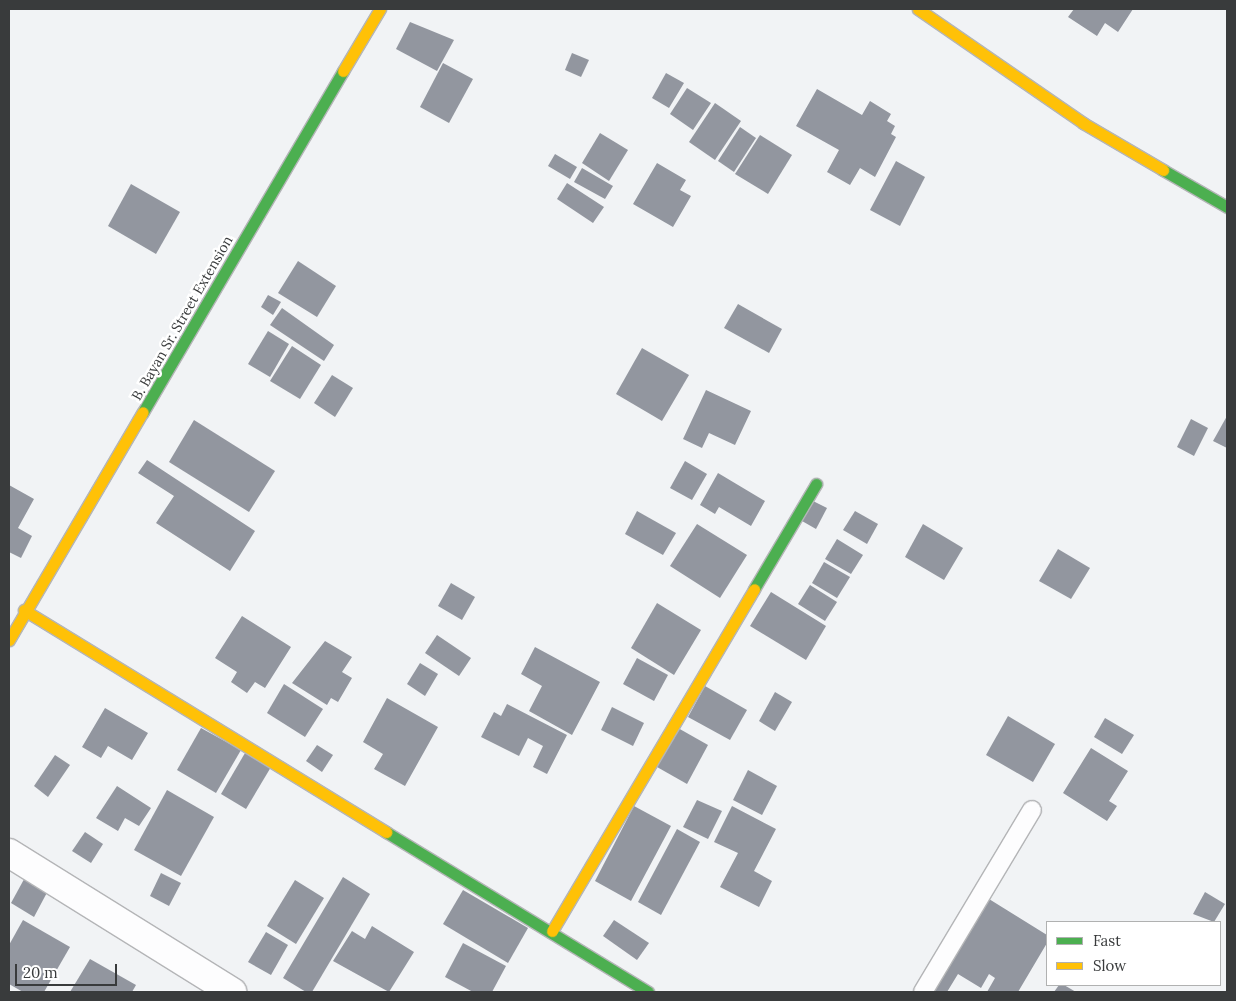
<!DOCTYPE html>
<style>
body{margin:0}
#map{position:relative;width:1236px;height:1001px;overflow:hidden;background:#f1f3f5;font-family:Lora,serif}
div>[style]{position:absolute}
.building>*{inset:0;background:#92969f}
.roads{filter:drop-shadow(1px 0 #b4b5b7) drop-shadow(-1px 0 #b4b5b7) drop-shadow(0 1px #b4b5b7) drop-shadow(0 -1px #b4b5b7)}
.lane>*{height:18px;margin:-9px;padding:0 9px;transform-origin:9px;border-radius:9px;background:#fdfdfe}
.street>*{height:28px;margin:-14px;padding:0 14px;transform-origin:14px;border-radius:14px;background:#fdfdfe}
.fast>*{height:11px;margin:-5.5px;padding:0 5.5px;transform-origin:5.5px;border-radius:5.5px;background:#4caf50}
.slow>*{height:11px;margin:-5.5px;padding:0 5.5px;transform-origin:5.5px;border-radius:5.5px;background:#ffc107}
span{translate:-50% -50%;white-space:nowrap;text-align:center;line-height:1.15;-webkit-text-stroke:5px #fff;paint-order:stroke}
.street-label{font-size:14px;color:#393b3c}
.frame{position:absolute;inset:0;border:10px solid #393b3c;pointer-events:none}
.legend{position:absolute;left:1046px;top:921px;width:175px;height:65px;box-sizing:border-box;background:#fff;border:1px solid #b0b1b1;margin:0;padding:6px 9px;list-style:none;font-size:15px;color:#393b3c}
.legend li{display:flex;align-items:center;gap:10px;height:25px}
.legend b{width:25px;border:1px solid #b0b1b1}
.scale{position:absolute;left:15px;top:964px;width:102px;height:22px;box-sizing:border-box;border:2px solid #393b3c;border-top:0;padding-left:6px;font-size:15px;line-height:18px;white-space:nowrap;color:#393b3c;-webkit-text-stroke:4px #fff;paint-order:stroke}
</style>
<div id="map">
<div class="building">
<div style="clip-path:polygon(1074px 9px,1133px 9px,1118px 32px,1105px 23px,1097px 36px,1068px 17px)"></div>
<div style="clip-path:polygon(410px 22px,454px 40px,437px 71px,396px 49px)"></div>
<div style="clip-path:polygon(572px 53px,589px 60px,581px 77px,565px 70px)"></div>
<div style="clip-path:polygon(443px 63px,473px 79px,449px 123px,420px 107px)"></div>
<div style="clip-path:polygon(666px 73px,684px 83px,669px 108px,652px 98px)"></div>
<div style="clip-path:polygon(687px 88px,711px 103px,693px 130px,670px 114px)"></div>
<div style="clip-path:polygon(817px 89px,862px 115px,870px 101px,891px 114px,887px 121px,895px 126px,891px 134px,896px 137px,875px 177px,860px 168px,850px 185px,827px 172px,839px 150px,796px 126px)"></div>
<div style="clip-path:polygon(715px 103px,741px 121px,715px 160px,689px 142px)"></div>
<div style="clip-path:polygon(740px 127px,756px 138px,734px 172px,718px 161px)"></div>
<div style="clip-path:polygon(600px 133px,628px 150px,609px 181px,582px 163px)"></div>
<div style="clip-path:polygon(760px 135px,792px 155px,768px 194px,735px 174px)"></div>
<div style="clip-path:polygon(555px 154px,577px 167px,570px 179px,548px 166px)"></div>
<div style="clip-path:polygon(896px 161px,925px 177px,900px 226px,870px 210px)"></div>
<div style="clip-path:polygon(657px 163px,686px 180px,680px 190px,691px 196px,673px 227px,633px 204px)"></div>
<div style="clip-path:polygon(582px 168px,613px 186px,605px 199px,574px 182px)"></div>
<div style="clip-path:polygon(567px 183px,604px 207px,593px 223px,557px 199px)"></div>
<div style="clip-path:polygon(131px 184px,180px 212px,156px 254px,108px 226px)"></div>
<div style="clip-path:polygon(298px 261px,336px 286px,317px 317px,278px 293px)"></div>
<div style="clip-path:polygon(268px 295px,281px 302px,273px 315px,261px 307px)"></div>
<div style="clip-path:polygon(738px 304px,782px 329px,769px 353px,724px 328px)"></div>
<div style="clip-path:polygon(282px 308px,334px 345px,324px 361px,270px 325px)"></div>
<div style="clip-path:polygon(268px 331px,289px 344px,270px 377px,248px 364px)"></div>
<div style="clip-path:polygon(292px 346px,321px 365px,300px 399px,270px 381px)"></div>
<div style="clip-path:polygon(642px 348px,689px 375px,662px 421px,616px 394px)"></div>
<div style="clip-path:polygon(332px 375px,353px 388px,335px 417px,314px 403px)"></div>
<div style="clip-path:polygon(706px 390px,751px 411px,735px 445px,709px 433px,702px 448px,683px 439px)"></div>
<div style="clip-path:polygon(1227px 416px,1227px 448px,1213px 441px)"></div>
<div style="clip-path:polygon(1191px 419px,1208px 428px,1194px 456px,1177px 447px)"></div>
<div style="clip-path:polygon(194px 420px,275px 471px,249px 512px,169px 462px)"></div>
<div style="clip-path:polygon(147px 460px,255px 531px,230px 571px,156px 523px,174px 496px,138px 473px)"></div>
<div style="clip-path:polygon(685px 461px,707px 474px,692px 500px,670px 488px)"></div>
<div style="clip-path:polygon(718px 473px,765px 501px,751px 526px,719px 507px,715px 514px,700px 505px)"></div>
<div style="clip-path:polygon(9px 485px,34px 499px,18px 528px,32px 536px,21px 558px,9px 552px)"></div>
<div style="clip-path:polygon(813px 501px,827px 508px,816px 529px,802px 521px)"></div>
<div style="clip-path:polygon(637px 511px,676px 533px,663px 555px,625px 534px)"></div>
<div style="clip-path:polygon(855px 511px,878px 524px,867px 544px,843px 530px)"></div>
<div style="clip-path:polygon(697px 524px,747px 555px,720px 598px,670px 566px)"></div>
<div style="clip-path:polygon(923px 524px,963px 548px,944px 580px,905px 557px)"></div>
<div style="clip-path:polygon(837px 539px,863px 555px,851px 574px,825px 559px)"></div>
<div style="clip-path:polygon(1058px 549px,1090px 568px,1071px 599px,1039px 581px)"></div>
<div style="clip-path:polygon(824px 562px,850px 577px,837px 598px,812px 583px)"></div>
<div style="clip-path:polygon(451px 583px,475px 597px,462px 620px,438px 606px)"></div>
<div style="clip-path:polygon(810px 585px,837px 602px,825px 621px,798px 604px)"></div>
<div style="clip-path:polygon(771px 592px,826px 626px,806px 660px,750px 626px)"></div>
<div style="clip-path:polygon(657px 603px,701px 630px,674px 675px,631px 648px)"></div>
<div style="clip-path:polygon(242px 616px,291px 647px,265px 688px,255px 682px,247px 693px,231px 682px,237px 672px,215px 658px)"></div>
<div style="clip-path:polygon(437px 635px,471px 658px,459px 676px,425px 653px)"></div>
<div style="clip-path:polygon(325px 641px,352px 657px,342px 672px,352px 678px,338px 702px,331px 698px,327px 705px,292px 683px)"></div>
<div style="clip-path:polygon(535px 647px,600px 682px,572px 735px,529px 711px,542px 686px,521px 674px)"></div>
<div style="clip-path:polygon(637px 658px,668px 675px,654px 701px,623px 684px)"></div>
<div style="clip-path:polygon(420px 663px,438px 674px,425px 696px,407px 684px)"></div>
<div style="clip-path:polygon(284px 684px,323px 709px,305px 737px,267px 713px)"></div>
<div style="clip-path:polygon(705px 686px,747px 710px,730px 740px,688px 717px)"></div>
<div style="clip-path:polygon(775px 692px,792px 702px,775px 731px,759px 721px)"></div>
<div style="clip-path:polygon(387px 698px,438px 727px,405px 786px,374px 769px,383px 754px,363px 742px)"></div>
<div style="clip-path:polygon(507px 704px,567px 735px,547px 774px,533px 767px,543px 746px,528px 738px,519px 756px,481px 737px,494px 712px,501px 716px)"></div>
<div style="clip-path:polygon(612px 707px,644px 723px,633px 746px,601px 730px)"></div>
<div style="clip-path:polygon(105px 708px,148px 733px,132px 760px,108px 746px,101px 758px,82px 747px)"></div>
<div style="clip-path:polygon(1008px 716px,1055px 744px,1033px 782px,986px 755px)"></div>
<div style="clip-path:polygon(1105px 718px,1134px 735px,1122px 754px,1094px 737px)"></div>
<div style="clip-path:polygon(201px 728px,241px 750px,216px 793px,177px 770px)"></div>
<div style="clip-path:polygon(678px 728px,708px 745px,687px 784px,657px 767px)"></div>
<div style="clip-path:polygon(317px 745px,333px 755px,322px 772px,306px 761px)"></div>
<div style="clip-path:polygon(1091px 748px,1128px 771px,1109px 801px,1117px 806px,1107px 821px,1063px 793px)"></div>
<div style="clip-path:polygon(245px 753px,271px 767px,246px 809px,221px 794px)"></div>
<div style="clip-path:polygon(55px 755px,70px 765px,48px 797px,34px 786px)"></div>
<div style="clip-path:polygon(748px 770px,777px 786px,762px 815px,733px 800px)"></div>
<div style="clip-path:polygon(117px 786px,151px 808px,139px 826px,125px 818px,118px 831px,96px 818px)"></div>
<div style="clip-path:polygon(167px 790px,214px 817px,181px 876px,134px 850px)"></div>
<div style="clip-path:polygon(697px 800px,722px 811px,708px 839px,683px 827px)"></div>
<div style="clip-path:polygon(634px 806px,671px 826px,631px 901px,595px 881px)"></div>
<div style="clip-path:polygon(732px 806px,776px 829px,754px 871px,772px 881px,759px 907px,720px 887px,738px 853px,714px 842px)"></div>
<div style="clip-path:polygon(677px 829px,700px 842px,661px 915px,638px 902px)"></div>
<div style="clip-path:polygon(85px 832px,103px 844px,91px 863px,72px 851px)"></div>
<div style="clip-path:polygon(28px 872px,51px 885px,34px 917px,11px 903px)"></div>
<div style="clip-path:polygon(161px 873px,181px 883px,169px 906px,150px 896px)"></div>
<div style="clip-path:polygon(343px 877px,370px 894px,312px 992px,306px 992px,283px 978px)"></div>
<div style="clip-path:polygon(295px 880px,324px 898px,296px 944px,267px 926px)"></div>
<div style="clip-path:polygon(463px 890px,528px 928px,508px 963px,443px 924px)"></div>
<div style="clip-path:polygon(1205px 892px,1225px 904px,1214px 922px,1193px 914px)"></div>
<div style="clip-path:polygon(989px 899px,1047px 935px,1047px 943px,1018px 992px,987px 992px,995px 978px,989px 974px,981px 988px,958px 974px,947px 992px,932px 992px)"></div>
<div style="clip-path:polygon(23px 920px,70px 947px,44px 992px,23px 992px,9px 984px,9px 945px)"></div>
<div style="clip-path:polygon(614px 920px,649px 943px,637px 960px,603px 936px)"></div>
<div style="clip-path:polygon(372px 926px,414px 952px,389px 992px,333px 961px,352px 931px,365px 939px)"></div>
<div style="clip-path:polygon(266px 932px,288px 945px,271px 975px,248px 962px)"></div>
<div style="clip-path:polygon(463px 943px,506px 966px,492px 992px,473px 992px,445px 977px)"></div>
<div style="clip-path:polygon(90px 959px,136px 985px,132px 992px,70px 992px)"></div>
<div style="clip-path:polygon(1059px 985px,1064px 985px,1076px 992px,1054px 992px)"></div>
</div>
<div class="roads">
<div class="lane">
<div style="left:923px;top:992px;width:212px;rotate:-59.1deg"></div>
</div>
<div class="street">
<div style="left:9px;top:853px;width:263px;rotate:31.9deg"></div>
</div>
<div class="fast">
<div style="left:1163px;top:170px;width:74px;rotate:30deg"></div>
<div style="left:143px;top:412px;width:395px;rotate:-59.6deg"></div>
<div style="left:754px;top:589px;width:122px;rotate:-59.4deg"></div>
<div style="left:386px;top:832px;width:307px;rotate:31.4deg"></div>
</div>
<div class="slow">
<div style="left:918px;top:9px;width:201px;rotate:34.6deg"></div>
<div style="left:1083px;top:123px;width:93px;rotate:30.4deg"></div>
<div style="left:343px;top:71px;width:72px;rotate:-59.2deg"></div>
<div style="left:24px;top:610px;width:425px;rotate:31.5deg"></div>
<div style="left:9px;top:640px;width:264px;rotate:-59.6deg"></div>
<div style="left:552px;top:931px;width:397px;rotate:-59.4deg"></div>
</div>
</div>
<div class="street-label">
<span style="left:182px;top:318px;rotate:-60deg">B. Bayan Sr. Street Extension</span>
</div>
<div class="frame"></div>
<ul class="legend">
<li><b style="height:6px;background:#4caf50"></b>Fast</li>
<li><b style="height:6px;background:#ffc107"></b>Slow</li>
</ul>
<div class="scale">20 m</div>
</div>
